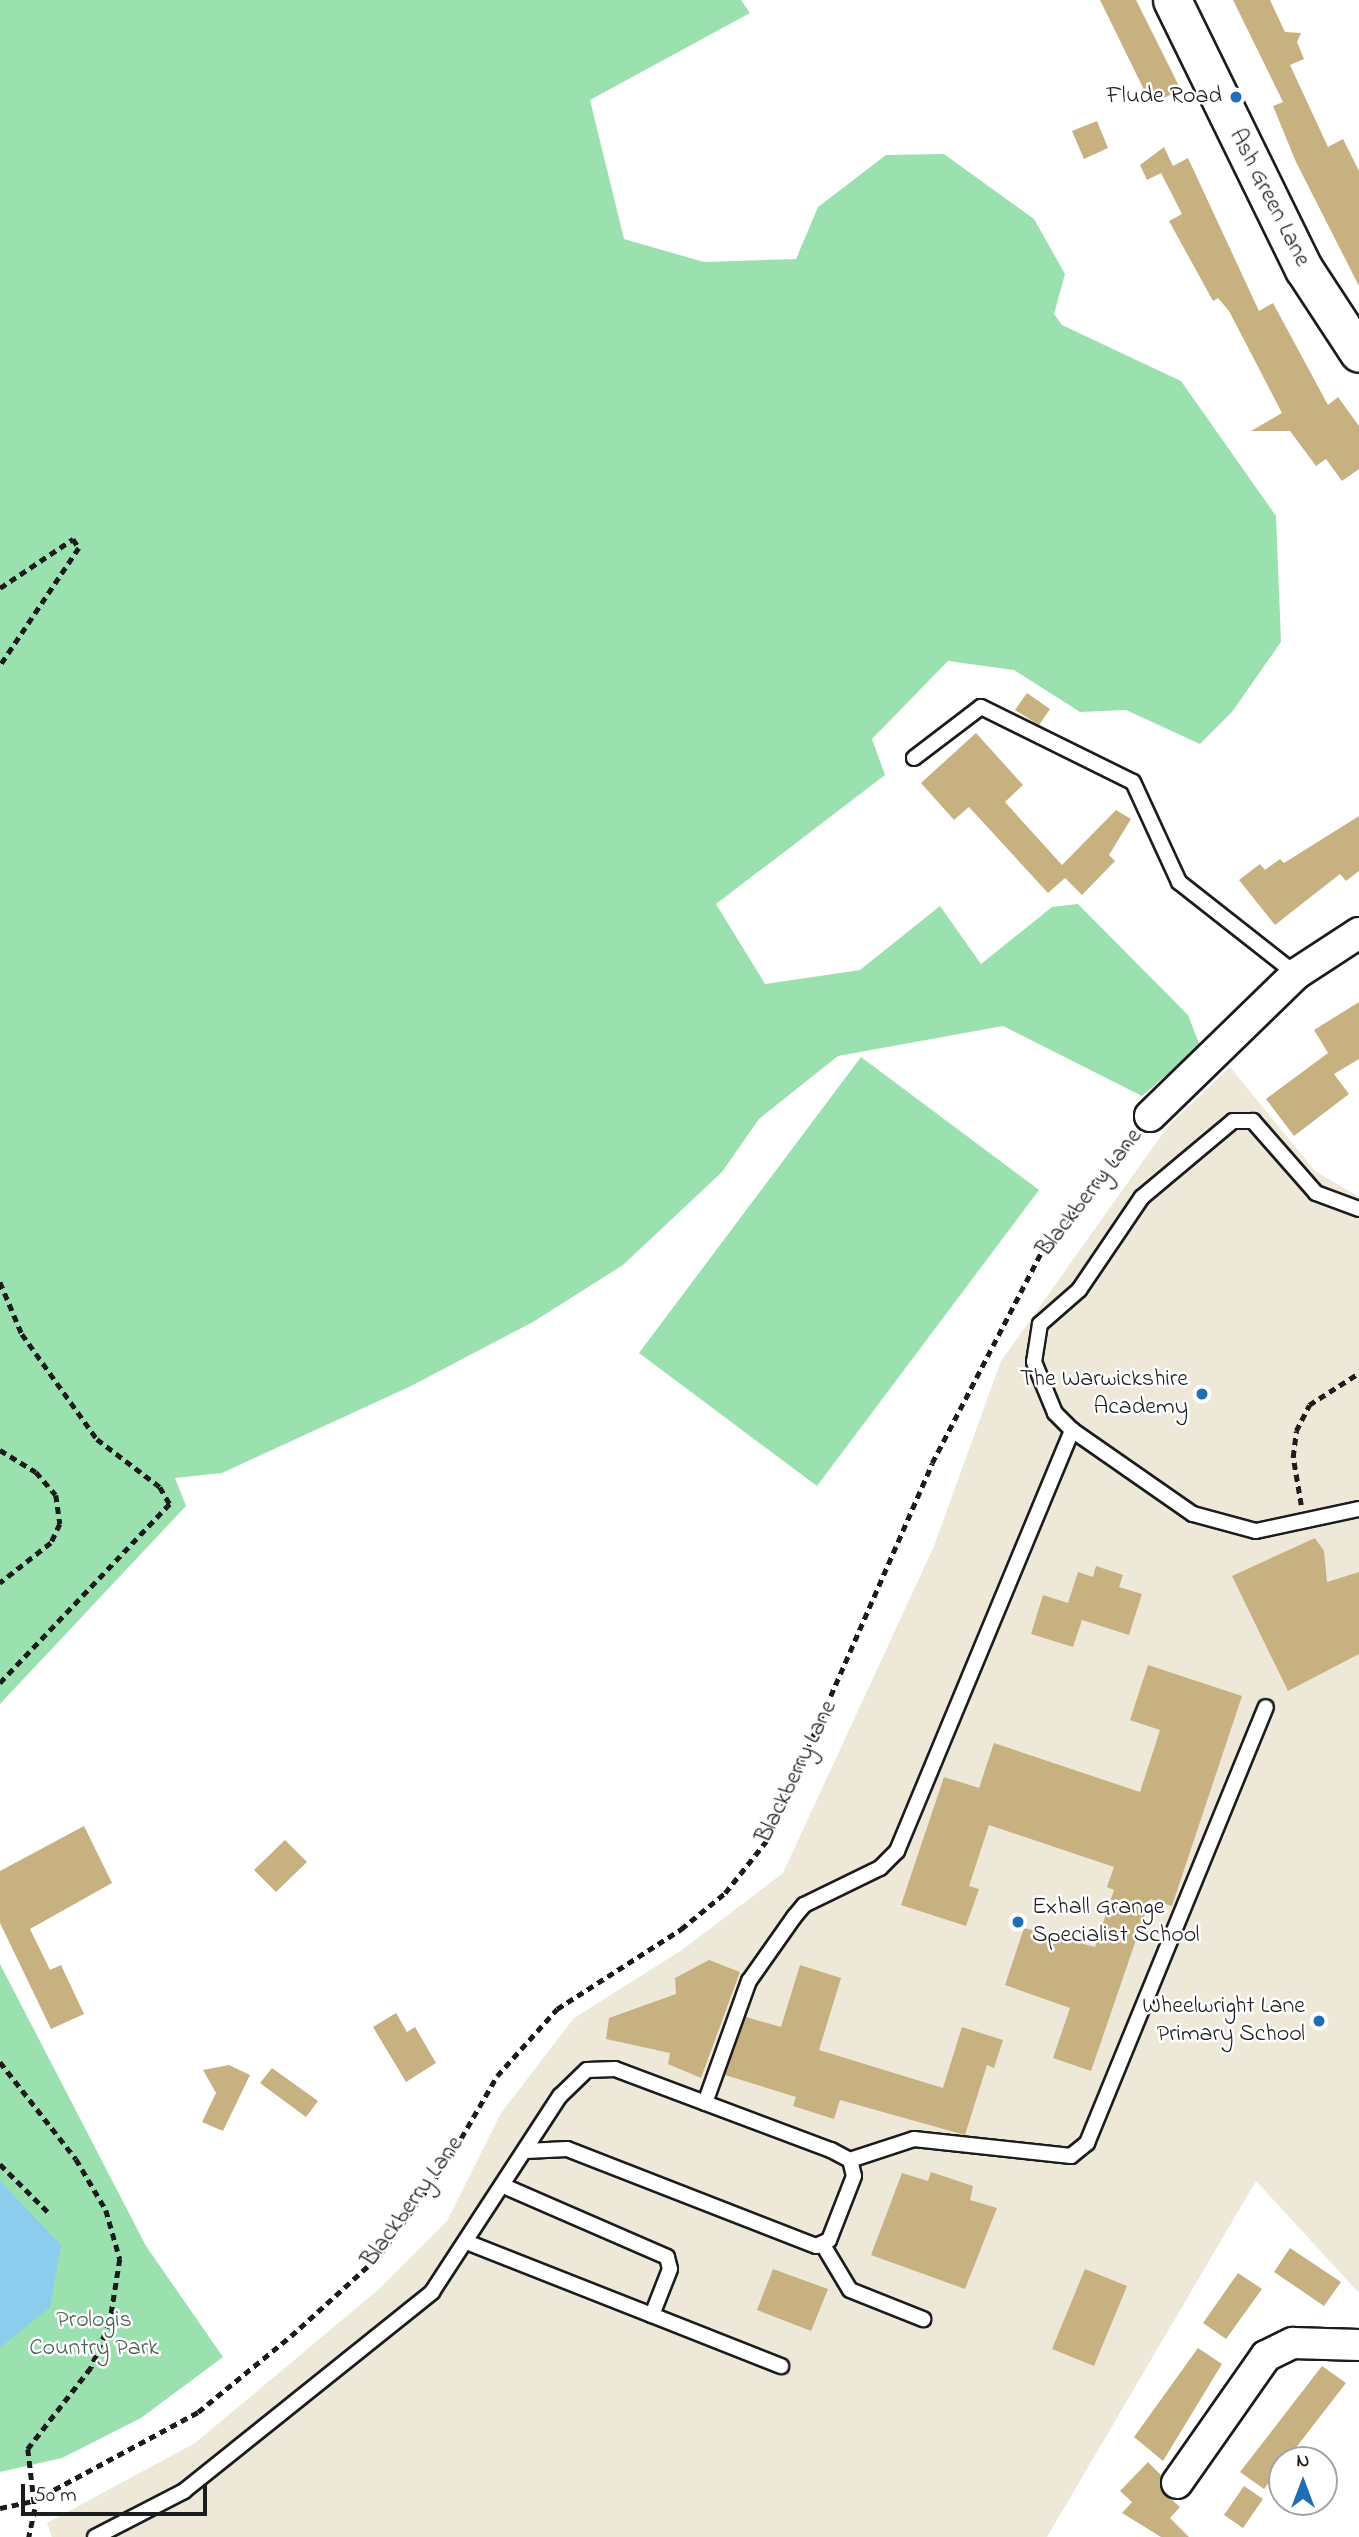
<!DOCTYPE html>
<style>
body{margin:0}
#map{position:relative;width:1359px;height:2537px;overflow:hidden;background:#fff;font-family:"Indie Flower",sans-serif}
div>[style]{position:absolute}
.built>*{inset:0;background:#eee8d9}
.green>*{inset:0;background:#9ae1af}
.water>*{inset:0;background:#8ccded}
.building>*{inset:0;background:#c8b180}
.path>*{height:4.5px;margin-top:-2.25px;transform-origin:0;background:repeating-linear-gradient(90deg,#1c1c1c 0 7px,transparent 0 12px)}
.roads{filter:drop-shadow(2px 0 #1c1c1c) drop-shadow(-2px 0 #1c1c1c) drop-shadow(0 2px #1c1c1c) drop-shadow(0 -2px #1c1c1c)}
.service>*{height:14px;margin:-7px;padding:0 7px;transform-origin:7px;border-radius:7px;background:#fff}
.minor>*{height:30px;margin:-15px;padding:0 15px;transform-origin:15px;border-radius:15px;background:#fff}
.tertiary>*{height:37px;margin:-18.5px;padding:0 18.5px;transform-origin:18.5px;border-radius:18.5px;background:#fff}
.dots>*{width:19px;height:19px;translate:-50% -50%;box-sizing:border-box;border:4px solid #fff;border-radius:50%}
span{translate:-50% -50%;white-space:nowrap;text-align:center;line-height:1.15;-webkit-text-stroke:5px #fff;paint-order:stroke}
.poi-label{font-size:24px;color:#1c1c1c}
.right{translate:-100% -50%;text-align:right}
.left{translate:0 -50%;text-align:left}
.street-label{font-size:24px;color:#1c1c1c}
.park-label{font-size:24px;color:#48614f}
.north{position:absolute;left:1268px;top:2446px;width:70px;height:70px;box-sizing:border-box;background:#fff;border:2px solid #a4a4a4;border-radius:50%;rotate:0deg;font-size:19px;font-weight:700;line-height:28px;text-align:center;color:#1c1c1c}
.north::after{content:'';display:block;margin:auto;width:24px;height:32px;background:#1f6fb2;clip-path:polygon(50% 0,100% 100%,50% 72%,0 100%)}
.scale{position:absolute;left:21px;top:2484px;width:186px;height:32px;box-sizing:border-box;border:4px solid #1c1c1c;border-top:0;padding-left:9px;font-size:21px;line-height:24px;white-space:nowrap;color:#1c1c1c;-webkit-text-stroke:5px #fff;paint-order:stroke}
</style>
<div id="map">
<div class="built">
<div style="clip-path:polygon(1230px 1067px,1315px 1171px,1359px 1197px,1359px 2293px,1256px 2181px,1047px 2537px,52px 2537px,47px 2523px,195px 2443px,378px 2290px,447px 2221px,501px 2113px,574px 2018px,682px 1950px,783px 1873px,934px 1546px,1001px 1361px,1168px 1126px)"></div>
</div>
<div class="green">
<div style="clip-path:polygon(0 0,741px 0,750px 13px,590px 100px,624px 239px,704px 262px,796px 259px,818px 207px,886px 155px,944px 154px,1034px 219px,1065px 274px,1054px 314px,1062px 325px,1181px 381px,1276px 516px,1281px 642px,1232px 712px,1200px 744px,1126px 710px,1080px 712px,1014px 670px,948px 661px,872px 739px,885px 775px,716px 904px,765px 984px,860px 970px,940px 906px,981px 964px,1052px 907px,1078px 904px,1188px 1015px,1200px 1046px,1142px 1096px,1003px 1026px,838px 1056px,759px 1119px,722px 1172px,623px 1265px,533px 1322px,409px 1387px,222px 1473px,175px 1478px,186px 1506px,0 1704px)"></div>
<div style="clip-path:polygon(861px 1057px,1039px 1190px,817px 1486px,639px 1353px)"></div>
<div style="clip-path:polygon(0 1964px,146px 2246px,223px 2357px,141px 2418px,62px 2458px,0 2472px)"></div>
</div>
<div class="water">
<div style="clip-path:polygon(0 2181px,61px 2245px,50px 2307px,0 2348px)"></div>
</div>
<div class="building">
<div style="clip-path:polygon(1100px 0,1136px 0,1181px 90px,1151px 104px)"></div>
<div style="clip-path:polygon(1233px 0,1270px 0,1285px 32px,1301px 33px,1297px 42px,1304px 59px,1290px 65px,1328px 147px,1343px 139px,1359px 171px,1359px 286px,1296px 162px,1273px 106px,1283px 102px)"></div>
<div style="clip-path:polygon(1097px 121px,1108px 148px,1084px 159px,1072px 131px)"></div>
<div style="clip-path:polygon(1164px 147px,1173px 166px,1188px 158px,1259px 311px,1273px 303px,1328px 405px,1338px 397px,1359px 426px,1359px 469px,1342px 481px,1326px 459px,1316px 466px,1290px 431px,1251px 431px,1282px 413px,1229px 311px,1218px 298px,1213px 301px,1169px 221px,1182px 214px,1161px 173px,1147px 180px,1140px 165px)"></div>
<div style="clip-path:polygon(1027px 693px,1050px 709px,1039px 725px,1015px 710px)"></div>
<div style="clip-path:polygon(976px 733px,1023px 785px,1005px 802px,1062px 865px,1116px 810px,1131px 819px,1109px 855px,1115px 861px,1082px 895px,1065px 878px,1048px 893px,969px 807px,954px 820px,921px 783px)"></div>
<div style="clip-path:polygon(1359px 816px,1359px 871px,1346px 881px,1340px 874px,1275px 925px,1239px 880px,1260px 864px,1265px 870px,1280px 859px,1284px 863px)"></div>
<div style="clip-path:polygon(1359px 1002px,1359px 1059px,1334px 1074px,1349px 1094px,1294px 1136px,1266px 1099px,1328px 1053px,1314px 1030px)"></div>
<div style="clip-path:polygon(1315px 1538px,1324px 1551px,1327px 1582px,1359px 1572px,1359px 1654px,1288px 1691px,1232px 1576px)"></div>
<div style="clip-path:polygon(1096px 1566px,1123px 1575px,1119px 1587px,1142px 1594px,1129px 1635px,1082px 1620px,1073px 1647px,1031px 1634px,1043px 1595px,1068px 1603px,1078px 1572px,1093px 1577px)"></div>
<div style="clip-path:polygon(1148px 1665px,1242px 1696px,1172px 1906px,1150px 1899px,1091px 2071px,1053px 2058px,1070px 2008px,1005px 1985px,1024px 1928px,1095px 1947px,1114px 1890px,1107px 1887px,1114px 1867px,989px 1825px,969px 1886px,979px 1889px,966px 1926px,901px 1905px,944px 1777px,979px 1788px,994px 1743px,1140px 1792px,1160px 1730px,1130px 1720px)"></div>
<div style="clip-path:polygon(84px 1826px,112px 1883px,30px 1929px,50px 1970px,61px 1965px,84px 2014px,51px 2029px,0 1923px,0 1871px)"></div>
<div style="clip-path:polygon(285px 1840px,307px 1862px,276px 1892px,254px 1870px)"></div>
<div style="clip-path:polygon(709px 1960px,740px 1972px,701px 2078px,668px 2064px,670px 2053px,606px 2039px,609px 2018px,676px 1994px,675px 1978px)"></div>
<div style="clip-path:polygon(800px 1965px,841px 1978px,819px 2050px,943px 2088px,962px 2027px,1003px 2040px,994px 2068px,987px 2065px,965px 2135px,840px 2100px,834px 2119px,793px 2106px,796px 2097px,725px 2075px,746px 2017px,781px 2027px)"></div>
<div style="clip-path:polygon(396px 2013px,407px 2032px,415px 2027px,436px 2063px,406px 2082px,373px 2027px)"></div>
<div style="clip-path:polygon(229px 2065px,250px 2075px,223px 2131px,202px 2122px,216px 2093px,203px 2070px)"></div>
<div style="clip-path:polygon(272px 2068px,318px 2101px,306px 2117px,260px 2083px)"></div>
<div style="clip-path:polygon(931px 2172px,973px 2186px,970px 2200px,997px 2208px,965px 2289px,871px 2255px,902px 2173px,928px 2181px)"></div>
<div style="clip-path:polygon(1290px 2248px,1341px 2282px,1324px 2306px,1274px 2272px)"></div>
<div style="clip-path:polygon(773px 2269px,828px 2289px,811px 2331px,757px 2310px)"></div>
<div style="clip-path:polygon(1085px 2269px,1127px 2286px,1094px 2366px,1052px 2349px)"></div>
<div style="clip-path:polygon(1238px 2273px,1262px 2289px,1226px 2339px,1203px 2323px)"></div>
<div style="clip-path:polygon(1198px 2348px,1222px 2364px,1163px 2461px,1134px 2437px)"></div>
<div style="clip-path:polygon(1322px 2366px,1346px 2383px,1264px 2489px,1240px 2472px)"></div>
<div style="clip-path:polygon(1148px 2462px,1162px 2476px,1162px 2491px,1180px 2507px,1170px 2518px,1189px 2537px,1161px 2537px,1122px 2513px,1132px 2502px,1120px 2491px)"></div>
<div style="clip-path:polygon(1244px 2486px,1263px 2499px,1243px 2528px,1224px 2515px)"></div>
</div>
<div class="path">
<div style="left:0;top:588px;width:88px;rotate:-33.9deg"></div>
<div style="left:73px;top:539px;width:11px;rotate:56deg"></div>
<div style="left:79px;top:548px;width:142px;rotate:123.8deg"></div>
<div style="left:0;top:1282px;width:56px;rotate:67.1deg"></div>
<div style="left:22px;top:1334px;width:129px;rotate:54.5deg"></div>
<div style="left:97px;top:1439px;width:79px;rotate:37.3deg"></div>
<div style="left:160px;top:1487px;width:20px;rotate:60deg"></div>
<div style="left:170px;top:1504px;width:247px;rotate:133.5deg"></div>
<div style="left:0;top:1450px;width:42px;rotate:31.4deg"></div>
<div style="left:36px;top:1472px;width:30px;rotate:49deg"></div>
<div style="left:56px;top:1495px;width:29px;rotate:82deg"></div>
<div style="left:60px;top:1524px;width:21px;rotate:115deg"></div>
<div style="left:51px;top:1543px;width:65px;rotate:141.9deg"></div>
<div style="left:1301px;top:1505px;width:49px;rotate:-99.5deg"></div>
<div style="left:1293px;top:1457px;width:26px;rotate:-83deg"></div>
<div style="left:1296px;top:1431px;width:29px;rotate:-63deg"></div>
<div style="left:1309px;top:1405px;width:59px;rotate:-32.6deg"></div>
<div style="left:0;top:2062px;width:123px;rotate:51.9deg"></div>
<div style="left:76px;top:2159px;width:59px;rotate:59.5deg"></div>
<div style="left:106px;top:2210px;width:51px;rotate:74.1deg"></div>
<div style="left:120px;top:2259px;width:64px;rotate:99deg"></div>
<div style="left:110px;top:2322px;width:50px;rotate:112.4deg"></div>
<div style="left:91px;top:2368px;width:103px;rotate:127.9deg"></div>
<div style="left:28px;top:2449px;width:60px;rotate:83.3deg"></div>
<div style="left:35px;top:2509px;width:29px;rotate:102deg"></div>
<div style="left:0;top:2164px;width:72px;rotate:45deg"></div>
<div style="left:0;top:2508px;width:34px;rotate:-12deg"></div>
<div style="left:33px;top:2501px;width:187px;rotate:-28.3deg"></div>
<div style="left:198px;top:2412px;width:120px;rotate:-39.3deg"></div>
<div style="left:291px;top:2336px;width:119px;rotate:-42.3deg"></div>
<div style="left:379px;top:2256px;width:120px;rotate:-54.2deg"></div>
<div style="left:449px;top:2159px;width:96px;rotate:-60deg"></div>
<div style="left:497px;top:2076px;width:90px;rotate:-48.2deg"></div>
<div style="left:557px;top:2009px;width:148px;rotate:-32.8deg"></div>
<div style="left:681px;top:1929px;width:57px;rotate:-39.3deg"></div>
<div style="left:725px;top:1893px;width:69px;rotate:-51.5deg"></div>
<div style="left:768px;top:1839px;width:410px;rotate:-66.4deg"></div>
<div style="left:932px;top:1463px;width:239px;rotate:-62.6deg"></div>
<div style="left:1042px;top:1251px;width:149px;rotate:-51.3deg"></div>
</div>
<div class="roads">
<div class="service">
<div style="left:914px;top:758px;width:84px;rotate:-37.3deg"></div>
<div style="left:981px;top:707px;width:169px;rotate:26.3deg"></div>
<div style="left:1133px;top:782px;width:110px;rotate:65.3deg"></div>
<div style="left:1179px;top:882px;width:149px;rotate:38.2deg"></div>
<div style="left:1359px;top:1209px;width:46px;rotate:-159.6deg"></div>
<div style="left:1316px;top:1193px;width:96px;rotate:-131.2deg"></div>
<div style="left:1253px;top:1121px;width:20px;rotate:180deg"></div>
<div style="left:1233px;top:1121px;width:119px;rotate:140.1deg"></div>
<div style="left:1142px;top:1197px;width:112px;rotate:124.1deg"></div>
<div style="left:1079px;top:1290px;width:52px;rotate:138.9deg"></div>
<div style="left:1040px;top:1324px;width:38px;rotate:99deg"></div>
<div style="left:1034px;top:1362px;width:55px;rotate:67.6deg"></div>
<div style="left:1055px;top:1413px;width:24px;rotate:45deg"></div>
<div style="left:1072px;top:1430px;width:147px;rotate:34.8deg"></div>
<div style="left:1193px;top:1514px;width:65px;rotate:15.1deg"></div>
<div style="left:1256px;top:1531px;width:105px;rotate:-12.1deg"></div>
<div style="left:705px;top:2103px;width:130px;rotate:-70.2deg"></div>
<div style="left:749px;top:1981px;width:78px;rotate:-54.9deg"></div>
<div style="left:794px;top:1917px;width:16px;rotate:-50deg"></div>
<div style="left:804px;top:1905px;width:85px;rotate:-26deg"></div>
<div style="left:880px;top:1868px;width:24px;rotate:-45deg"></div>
<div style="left:897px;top:1851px;width:456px;rotate:-67.4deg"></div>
<div style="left:850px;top:2160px;width:67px;rotate:-18.2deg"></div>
<div style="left:914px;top:2139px;width:158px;rotate:6.2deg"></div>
<div style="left:1071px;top:2156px;width:21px;rotate:-39deg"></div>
<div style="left:1087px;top:2143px;width:471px;rotate:-67.7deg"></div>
<div style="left:469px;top:2243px;width:197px;rotate:21.5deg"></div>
<div style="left:652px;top:2315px;width:49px;rotate:-68.6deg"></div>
<div style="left:670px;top:2269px;width:12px;rotate:-104deg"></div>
<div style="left:667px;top:2257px;width:178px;rotate:-156.5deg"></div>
<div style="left:823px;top:2245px;width:52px;rotate:59deg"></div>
<div style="left:850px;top:2290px;width:79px;rotate:21.7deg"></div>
<div style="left:652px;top:2315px;width:139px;rotate:21.6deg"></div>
<div style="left:95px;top:2537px;width:100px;rotate:-27.3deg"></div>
<div style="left:184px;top:2491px;width:318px;rotate:-38.7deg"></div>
<div style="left:432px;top:2292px;width:234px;rotate:-56.9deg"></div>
<div style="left:560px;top:2096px;width:37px;rotate:-44deg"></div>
<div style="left:587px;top:2070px;width:28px;rotate:-2deg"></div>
<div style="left:615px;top:2069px;width:231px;rotate:20.6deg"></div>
<div style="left:831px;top:2150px;width:21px;rotate:28deg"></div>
<div style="left:850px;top:2160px;width:16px;rotate:76deg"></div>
<div style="left:854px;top:2176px;width:69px;rotate:111.3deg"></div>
<div style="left:829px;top:2240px;width:14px;rotate:155deg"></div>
<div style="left:816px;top:2246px;width:267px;rotate:-158.7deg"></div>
<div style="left:567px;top:2149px;width:41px;rotate:177.2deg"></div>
</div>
<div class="minor">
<div style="left:1150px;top:1116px;width:204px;rotate:-44.2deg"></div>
<div style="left:1296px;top:974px;width:75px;rotate:-33.1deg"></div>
<div style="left:1177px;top:2483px;width:155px;rotate:-55deg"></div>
<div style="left:1266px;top:2356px;width:30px;rotate:-26deg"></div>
<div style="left:1293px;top:2343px;width:66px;rotate:1.7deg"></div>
</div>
<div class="tertiary">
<div style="left:1172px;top:0;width:300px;rotate:63.9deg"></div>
<div style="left:1304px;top:269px;width:100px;rotate:56.8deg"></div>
</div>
</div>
<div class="dots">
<div style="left:1236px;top:97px;background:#1f6fb2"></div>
<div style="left:1202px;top:1394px;background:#1f6fb2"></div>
<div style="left:1018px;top:1922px;background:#1f6fb2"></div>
<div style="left:1319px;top:2021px;background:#1f6fb2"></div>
</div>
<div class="poi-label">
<span class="right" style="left:1222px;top:97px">Flude Road</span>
<span class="right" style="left:1188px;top:1394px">The Warwickshire<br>Academy</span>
<span class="left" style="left:1032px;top:1922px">Exhall Grange<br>Specialist School</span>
<span class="right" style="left:1305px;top:2021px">Wheelwright Lane<br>Primary School</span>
</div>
<div class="street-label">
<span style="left:1269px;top:198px;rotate:63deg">Ash Green Lane</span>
<span style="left:1090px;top:1193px;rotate:-52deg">Blackberry Lane</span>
<span style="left:797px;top:1772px;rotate:-64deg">Blackberry Lane</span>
<span style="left:413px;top:2202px;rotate:-54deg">Blackberry Lane</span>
</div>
<div class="park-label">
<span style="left:94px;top:2335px">Prologis<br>Country Park</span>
</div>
<div class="north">N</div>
<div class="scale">50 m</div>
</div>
